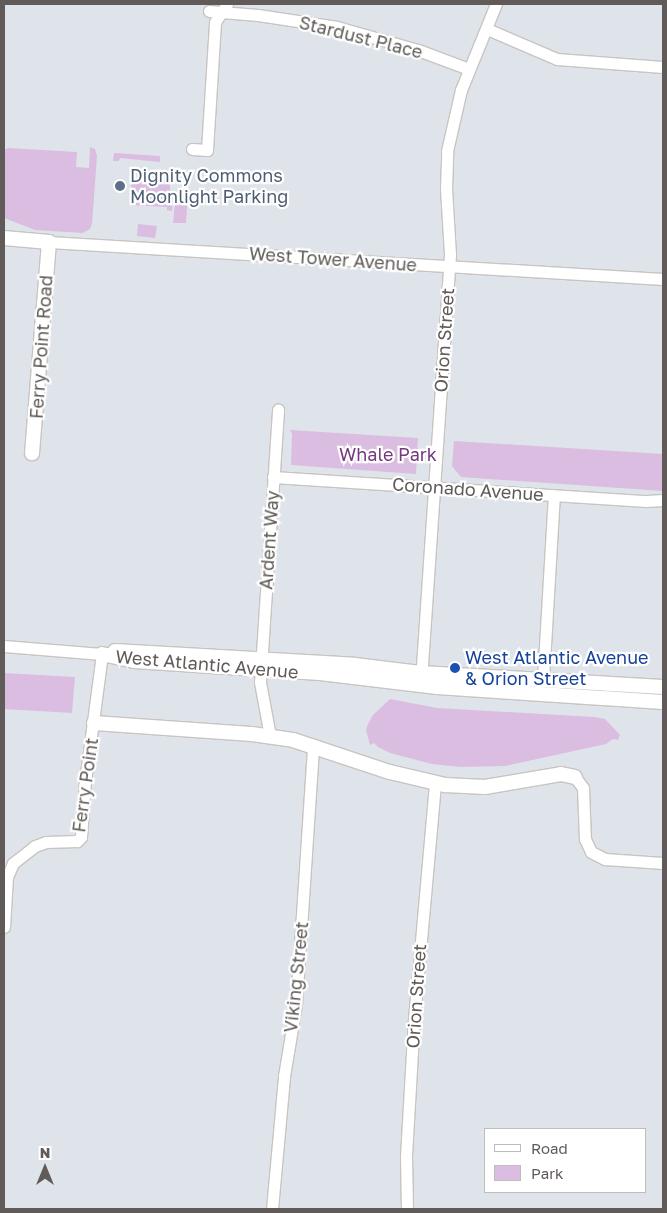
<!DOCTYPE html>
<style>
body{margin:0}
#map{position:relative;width:667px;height:1213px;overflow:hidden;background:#dfe4ea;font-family:"Golos Text",sans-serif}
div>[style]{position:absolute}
.green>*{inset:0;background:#dabde1}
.roads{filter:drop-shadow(1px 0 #c8c4c1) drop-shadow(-1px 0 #c8c4c1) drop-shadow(0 1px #c8c4c1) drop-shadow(0 -1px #c8c4c1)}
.minor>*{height:11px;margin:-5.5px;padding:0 5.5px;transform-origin:5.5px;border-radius:5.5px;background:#fff}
.tertiary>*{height:14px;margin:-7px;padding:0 7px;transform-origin:7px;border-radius:7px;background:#fff}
.dots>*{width:14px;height:14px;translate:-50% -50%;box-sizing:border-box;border:2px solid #fff;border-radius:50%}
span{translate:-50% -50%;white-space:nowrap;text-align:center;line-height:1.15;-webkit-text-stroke:4.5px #fff;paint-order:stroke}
.street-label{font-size:18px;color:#605b58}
.service-label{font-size:18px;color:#4e5e75}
.left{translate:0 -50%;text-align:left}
.park-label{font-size:18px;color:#74397e}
.transit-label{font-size:18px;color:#164399}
.frame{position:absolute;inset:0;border:5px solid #605b58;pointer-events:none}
.legend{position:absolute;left:484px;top:1128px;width:162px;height:65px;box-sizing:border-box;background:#fff;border:1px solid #bfbdbc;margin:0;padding:6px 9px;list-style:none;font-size:15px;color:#605b58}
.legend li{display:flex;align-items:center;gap:10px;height:25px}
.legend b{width:25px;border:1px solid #bfbdbc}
.north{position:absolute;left:20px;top:1143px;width:50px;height:50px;-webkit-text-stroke:4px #fff;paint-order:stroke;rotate:0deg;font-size:14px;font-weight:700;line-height:20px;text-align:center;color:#605b58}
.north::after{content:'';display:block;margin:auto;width:18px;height:22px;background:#605b58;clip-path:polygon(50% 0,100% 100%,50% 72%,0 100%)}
</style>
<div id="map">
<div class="green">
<div style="clip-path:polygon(90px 147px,95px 149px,97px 156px,92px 224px,90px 229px,83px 233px,35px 230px,4px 218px,4px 150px,8px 148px,77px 152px,76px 167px,89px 168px)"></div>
<div style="clip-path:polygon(114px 153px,160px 156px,160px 162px,120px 158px,119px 161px,113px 161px)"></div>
<div style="clip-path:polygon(132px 178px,165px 180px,176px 178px,176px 181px,170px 181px,170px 190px,173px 191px,172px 211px,167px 210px,167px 207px,130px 205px)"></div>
<div style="clip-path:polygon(176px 192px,188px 192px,186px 223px,173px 223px)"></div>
<div style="clip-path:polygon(138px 224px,157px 226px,155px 238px,137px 236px)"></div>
<div style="clip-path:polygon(290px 430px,418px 438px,416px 474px,291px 465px,292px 434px)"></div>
<div style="clip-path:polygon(454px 441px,663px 454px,663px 491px,461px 477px,452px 466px)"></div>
<div style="clip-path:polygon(4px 673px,75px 677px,72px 713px,4px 709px)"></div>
<div style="clip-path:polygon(390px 699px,437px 708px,594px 717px,605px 719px,620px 735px,618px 740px,613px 739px,606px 744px,505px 766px,460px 767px,432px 764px,390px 753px,378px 747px,374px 743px,370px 745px,366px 730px,368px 724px,373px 715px)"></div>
</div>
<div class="roads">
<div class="minor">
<div style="left:209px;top:11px;width:49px;rotate:4.7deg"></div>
<div style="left:258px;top:15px;width:80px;rotate:8.6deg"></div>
<div style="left:337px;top:27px;width:84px;rotate:15.9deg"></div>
<div style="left:418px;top:50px;width:54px;rotate:20.4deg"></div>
<div style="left:487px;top:29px;width:76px;rotate:23.2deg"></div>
<div style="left:557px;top:59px;width:106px;rotate:4.3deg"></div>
<div style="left:192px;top:149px;width:15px;rotate:4deg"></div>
<div style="left:207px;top:150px;width:128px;rotate:-86.4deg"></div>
<div style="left:215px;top:22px;width:22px;rotate:-56deg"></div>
<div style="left:49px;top:242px;width:615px;rotate:3.45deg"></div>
<div style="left:273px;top:477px;width:374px;rotate:3.7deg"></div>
<div style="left:646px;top:501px;width:17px;rotate:-3deg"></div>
<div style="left:4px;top:646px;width:98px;rotate:4.7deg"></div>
<div style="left:102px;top:654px;width:128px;rotate:97.6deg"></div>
<div style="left:85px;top:781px;width:56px;rotate:94.1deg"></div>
<div style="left:81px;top:837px;width:6px;rotate:135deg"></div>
<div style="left:77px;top:841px;width:31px;rotate:178deg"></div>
<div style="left:46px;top:842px;width:12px;rotate:160deg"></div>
<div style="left:35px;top:846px;width:28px;rotate:142deg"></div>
<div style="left:13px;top:863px;width:15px;rotate:113deg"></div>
<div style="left:7px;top:877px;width:50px;rotate:93.4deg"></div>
<div style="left:543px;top:679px;width:184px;rotate:-86.6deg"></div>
<div style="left:421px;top:680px;width:427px;rotate:-86.1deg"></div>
<div style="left:450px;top:254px;width:66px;rotate:-93.5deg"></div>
<div style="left:446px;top:188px;width:37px;rotate:-88deg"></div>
<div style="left:447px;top:151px;width:63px;rotate:-77.1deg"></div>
<div style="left:461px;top:90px;width:93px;rotate:-67.9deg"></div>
<div style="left:270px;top:736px;width:55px;rotate:-100.5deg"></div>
<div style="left:260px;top:682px;width:273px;rotate:-86.2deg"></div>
<div style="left:575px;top:777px;width:14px;rotate:54deg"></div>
<div style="left:583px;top:788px;width:51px;rotate:87.8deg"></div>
<div style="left:585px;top:839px;width:14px;rotate:65deg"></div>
<div style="left:591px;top:852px;width:16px;rotate:27deg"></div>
<div style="left:605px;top:859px;width:58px;rotate:3.9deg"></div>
<div style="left:272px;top:1209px;width:134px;rotate:-84.8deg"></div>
<div style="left:284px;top:1076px;width:73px;rotate:-80.5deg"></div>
<div style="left:296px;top:1004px;width:260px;rotate:-86.2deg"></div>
<div style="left:407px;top:1209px;width:53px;rotate:-91.1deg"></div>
<div style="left:406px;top:1156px;width:137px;rotate:-86.7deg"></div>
<div style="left:414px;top:1019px;width:237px;rotate:-84.9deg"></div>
</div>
<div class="tertiary">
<div style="left:4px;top:238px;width:45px;rotate:5.1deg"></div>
<div style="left:49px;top:242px;width:212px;rotate:94.6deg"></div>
<div style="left:115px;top:651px;width:240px;rotate:3.3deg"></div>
<div style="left:355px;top:665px;width:66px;rotate:6.9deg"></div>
<div style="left:421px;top:673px;width:242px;rotate:3.3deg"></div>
<div style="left:102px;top:654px;width:33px;rotate:12deg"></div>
<div style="left:134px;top:661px;width:186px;rotate:3.7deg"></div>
<div style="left:320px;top:673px;width:118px;rotate:6.8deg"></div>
<div style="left:437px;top:687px;width:226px;rotate:3.8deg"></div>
<div style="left:94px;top:723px;width:158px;rotate:4deg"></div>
<div style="left:252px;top:734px;width:41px;rotate:8.3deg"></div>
<div style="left:293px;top:740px;width:102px;rotate:18.3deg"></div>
<div style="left:390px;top:772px;width:57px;rotate:13.3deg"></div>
<div style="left:445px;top:785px;width:40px;rotate:2.9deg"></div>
<div style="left:485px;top:787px;width:77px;rotate:-9.7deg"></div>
<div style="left:561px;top:774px;width:14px;rotate:12deg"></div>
</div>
</div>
<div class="dots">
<div style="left:120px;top:186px;background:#5c6f8a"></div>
<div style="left:455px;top:668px;background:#1a4fb4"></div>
</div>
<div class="street-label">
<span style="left:361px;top:37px;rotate:14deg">Stardust Place</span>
<span style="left:333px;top:259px;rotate:4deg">West Tower Avenue</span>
<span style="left:444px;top:340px;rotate:-86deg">Orion Street</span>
<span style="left:41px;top:347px;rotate:-86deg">Ferry Point Road</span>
<span style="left:468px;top:489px;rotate:4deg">Coronado Avenue</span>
<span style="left:269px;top:540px;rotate:-86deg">Ardent Way</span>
<span style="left:207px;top:664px;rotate:5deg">West Atlantic Avenue</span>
<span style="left:85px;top:785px;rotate:-82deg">Ferry Point</span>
<span style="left:296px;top:977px;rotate:-84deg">Viking Street</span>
<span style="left:416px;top:996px;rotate:-86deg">Orion Street</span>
</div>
<div class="service-label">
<span class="left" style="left:130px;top:186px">Dignity Commons<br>Moonlight Parking</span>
</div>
<div class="park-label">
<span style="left:388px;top:454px">Whale Park</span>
</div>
<div class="transit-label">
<span class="left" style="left:465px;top:668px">West Atlantic Avenue<br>&amp; Orion Street</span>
</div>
<div class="frame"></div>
<ul class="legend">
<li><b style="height:6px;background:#fff"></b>Road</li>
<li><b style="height:14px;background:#dabde1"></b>Park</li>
</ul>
<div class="north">N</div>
</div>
